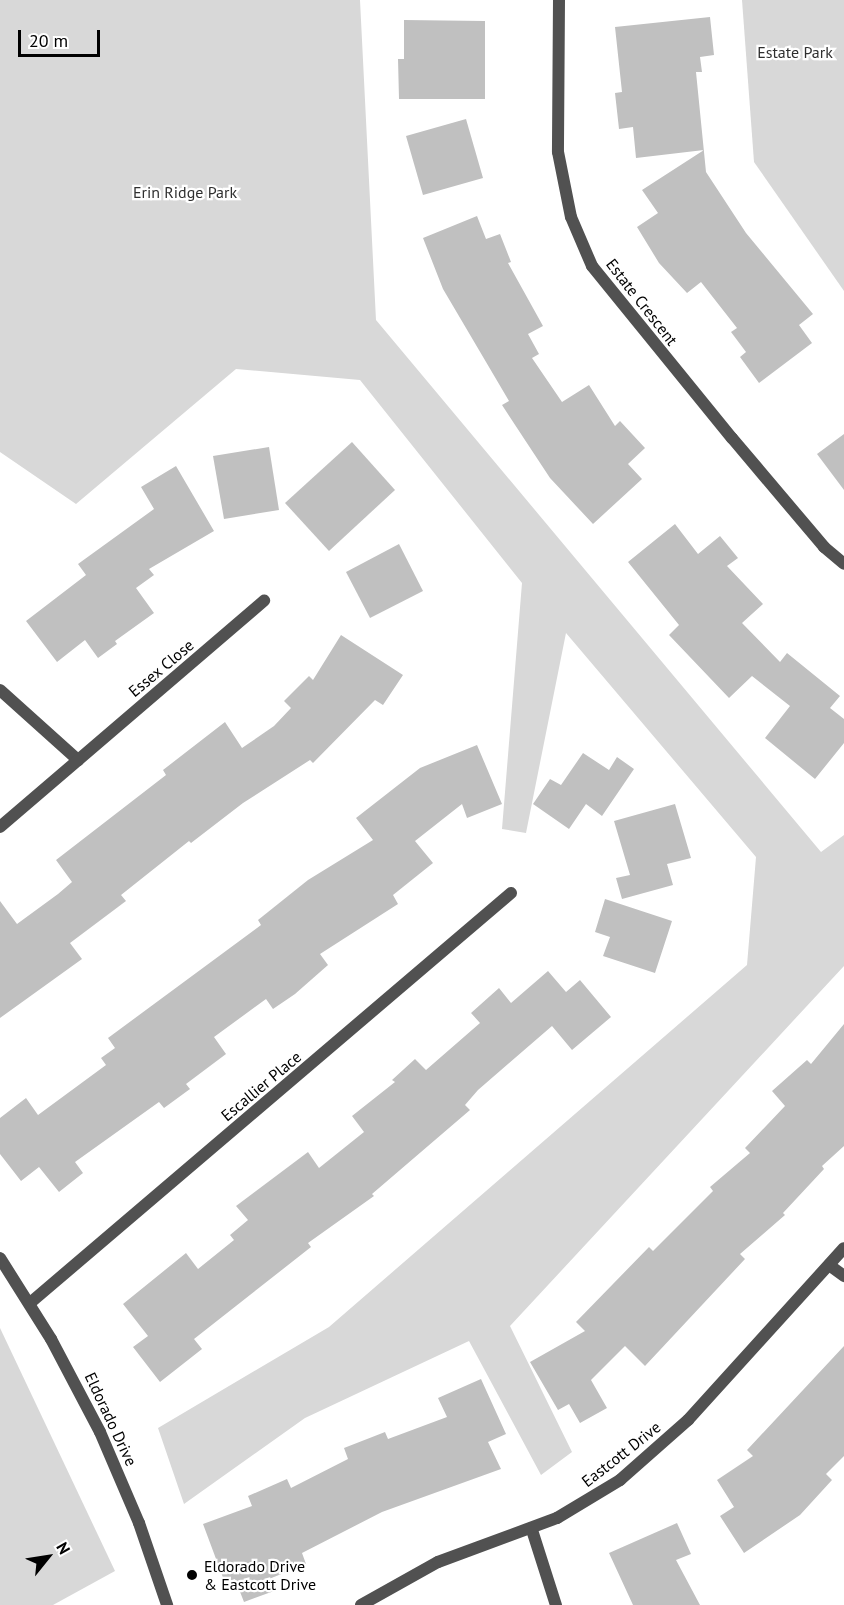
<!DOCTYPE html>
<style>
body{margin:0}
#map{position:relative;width:844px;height:1605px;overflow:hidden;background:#fff;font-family:"PT Sans",sans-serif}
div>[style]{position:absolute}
.green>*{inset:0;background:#d8d8d8}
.building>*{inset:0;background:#c0c0c0}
.minor>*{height:12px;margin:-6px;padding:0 6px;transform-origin:6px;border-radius:6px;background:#515151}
.tertiary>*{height:12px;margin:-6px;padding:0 6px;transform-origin:6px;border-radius:6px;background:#515151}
.dots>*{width:16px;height:16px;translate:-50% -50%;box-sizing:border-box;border:3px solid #fff;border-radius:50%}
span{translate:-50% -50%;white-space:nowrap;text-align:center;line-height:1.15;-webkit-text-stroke:4.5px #fff;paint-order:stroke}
.park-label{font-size:16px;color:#2f2f2f}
.street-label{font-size:16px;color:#000}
.poi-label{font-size:16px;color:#000}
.left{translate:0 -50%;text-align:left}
.north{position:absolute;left:18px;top:1527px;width:60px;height:60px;-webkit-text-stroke:4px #fff;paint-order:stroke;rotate:60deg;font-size:16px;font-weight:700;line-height:24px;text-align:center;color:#000}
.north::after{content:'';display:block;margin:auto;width:21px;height:27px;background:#000;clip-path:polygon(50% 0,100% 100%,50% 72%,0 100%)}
.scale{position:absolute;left:18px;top:30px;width:82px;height:27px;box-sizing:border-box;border:3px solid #000;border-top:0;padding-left:8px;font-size:18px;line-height:21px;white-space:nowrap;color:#000;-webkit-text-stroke:4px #fff;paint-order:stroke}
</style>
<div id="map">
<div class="green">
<div style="clip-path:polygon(0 0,360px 0,376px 320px,821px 852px,844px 835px,844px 966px,510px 1326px,572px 1452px,541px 1475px,469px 1341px,305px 1418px,184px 1504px,158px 1428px,329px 1327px,747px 965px,756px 857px,566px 633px,526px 833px,502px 829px,522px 583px,360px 380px,236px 369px,76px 504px,0 452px)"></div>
<div style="clip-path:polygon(742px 0,844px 0,844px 291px,754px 162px)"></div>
<div style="clip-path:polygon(0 1328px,115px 1571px,53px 1605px,0 1605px)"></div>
</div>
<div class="building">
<div style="clip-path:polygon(710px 17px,714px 55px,700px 57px,702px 72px,696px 72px,706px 172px,746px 233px,813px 314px,799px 325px,812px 343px,759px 383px,740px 357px,746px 352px,731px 332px,737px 328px,701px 282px,687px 293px,659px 263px,637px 227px,658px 213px,642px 190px,704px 150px,636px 158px,633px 127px,619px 129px,615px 93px,622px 92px,615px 27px)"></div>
<div style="clip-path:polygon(404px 20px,485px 21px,485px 99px,399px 99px,398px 59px,404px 59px)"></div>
<div style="clip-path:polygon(466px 119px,483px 178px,423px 195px,406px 136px)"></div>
<div style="clip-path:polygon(477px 216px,486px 239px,500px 234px,511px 262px,508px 263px,543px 326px,528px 334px,539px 354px,532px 358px,562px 402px,589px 385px,615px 426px,620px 421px,645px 448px,628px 464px,642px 479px,593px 524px,550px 478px,502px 405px,509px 401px,443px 289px,423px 238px)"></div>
<div style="clip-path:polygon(844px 434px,844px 490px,817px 454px)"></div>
<div style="clip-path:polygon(352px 442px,395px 490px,329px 551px,285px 503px)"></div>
<div style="clip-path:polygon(269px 447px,279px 510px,224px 519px,213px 456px)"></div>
<div style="clip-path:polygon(176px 466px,214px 531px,149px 569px,154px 575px,136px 588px,154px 613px,115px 641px,117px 644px,98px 658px,85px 640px,57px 662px,26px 621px,86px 575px,78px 564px,154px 509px,141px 487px)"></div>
<div style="clip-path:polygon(675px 524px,698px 554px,720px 536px,738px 558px,727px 566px,763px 604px,742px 623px,780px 662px,787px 653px,840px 696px,830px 708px,844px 719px,844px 743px,815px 779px,765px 738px,790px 706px,752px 676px,729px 698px,669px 635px,679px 625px,628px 562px)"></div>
<div style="clip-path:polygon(399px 544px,423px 591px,370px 618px,346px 572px)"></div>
<div style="clip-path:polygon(341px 635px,403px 675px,383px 705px,375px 700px,313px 763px,310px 760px,243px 803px,191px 843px,189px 841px,121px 895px,126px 901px,70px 943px,82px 959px,0 1018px,0 901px,17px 924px,58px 894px,72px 882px,56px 860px,166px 775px,163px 770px,225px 722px,242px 748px,274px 726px,291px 708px,284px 701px,309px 676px,313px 680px)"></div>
<div style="clip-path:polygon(477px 745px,502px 804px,467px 818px,462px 804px,415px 841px,433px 863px,393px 895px,398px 904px,320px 954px,328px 965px,295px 994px,273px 1009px,266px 999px,214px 1037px,226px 1054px,186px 1084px,190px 1089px,164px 1108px,159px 1102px,75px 1162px,83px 1173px,59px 1192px,39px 1167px,21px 1181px,0 1154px,0 1118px,26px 1098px,38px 1115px,106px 1065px,101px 1058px,115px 1048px,108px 1038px,261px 925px,258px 920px,308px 880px,373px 840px,356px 818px,420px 768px)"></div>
<div style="clip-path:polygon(583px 753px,609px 770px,617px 757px,634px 769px,602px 816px,586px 804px,569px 829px,533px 804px,550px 779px,561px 785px)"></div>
<div style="clip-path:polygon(675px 804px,691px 858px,667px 864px,673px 885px,622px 899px,616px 878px,630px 875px,614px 821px)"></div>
<div style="clip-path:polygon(605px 899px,672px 921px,655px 973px,603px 956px,610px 937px,595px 932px)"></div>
<div style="clip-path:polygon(548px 971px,566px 992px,580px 980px,611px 1017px,572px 1050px,552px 1026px,478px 1090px,465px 1105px,470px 1110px,372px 1194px,374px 1196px,308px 1243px,311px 1247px,194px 1339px,202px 1349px,160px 1382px,133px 1347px,148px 1336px,123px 1304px,186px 1253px,198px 1269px,234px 1240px,230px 1235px,248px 1220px,236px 1206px,308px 1152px,319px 1168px,364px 1132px,352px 1116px,395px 1082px,392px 1080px,415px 1059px,426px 1070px,480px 1023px,471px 1013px,499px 988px,511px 1003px)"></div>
<div style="clip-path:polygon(844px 1024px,844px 1146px,822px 1166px,824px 1169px,783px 1213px,785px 1215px,740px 1254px,745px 1259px,645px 1366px,625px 1346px,591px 1380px,607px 1408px,580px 1423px,569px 1404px,558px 1410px,530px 1362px,585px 1331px,576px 1322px,649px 1247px,653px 1251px,713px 1191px,710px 1187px,750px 1153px,745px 1148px,785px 1106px,772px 1091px,807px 1060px,811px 1064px)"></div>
<div style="clip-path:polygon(844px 1346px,844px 1456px,826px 1474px,832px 1480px,800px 1515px,744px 1553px,720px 1516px,734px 1507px,717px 1480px,753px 1456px,747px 1450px)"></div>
<div style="clip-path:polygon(481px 1379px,506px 1434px,488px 1442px,501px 1469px,382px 1512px,302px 1553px,306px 1564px,269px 1579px,274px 1591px,244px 1602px,235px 1579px,225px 1583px,203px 1524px,252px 1506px,248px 1496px,287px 1479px,291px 1488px,348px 1459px,344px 1448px,385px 1432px,388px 1439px,447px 1417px,438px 1398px)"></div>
<div style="clip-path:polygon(677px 1523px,691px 1554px,676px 1560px,700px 1605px,633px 1605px,609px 1553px)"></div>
</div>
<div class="minor">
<div style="left:559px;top:0;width:152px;rotate:90.4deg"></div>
<div style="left:558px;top:152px;width:66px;rotate:78.7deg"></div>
<div style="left:571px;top:217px;width:53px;rotate:66.8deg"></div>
<div style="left:592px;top:266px;width:222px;rotate:50.9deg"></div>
<div style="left:732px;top:438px;width:143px;rotate:49.8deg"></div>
<div style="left:824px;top:547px;width:26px;rotate:40deg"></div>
<div style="left:0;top:690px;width:105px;rotate:41.9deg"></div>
<div style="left:0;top:827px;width:348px;rotate:-40.6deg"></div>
<div style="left:829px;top:1265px;width:19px;rotate:36deg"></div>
<div style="left:30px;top:1303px;width:632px;rotate:-40.44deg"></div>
<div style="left:532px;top:1530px;width:79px;rotate:72.3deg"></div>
<div style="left:361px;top:1605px;width:88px;rotate:-29.2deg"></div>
<div style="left:438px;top:1562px;width:127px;rotate:-20.3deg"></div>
<div style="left:557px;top:1518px;width:74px;rotate:-31.1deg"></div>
<div style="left:620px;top:1480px;width:91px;rotate:-41.4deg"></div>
<div style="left:688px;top:1420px;width:232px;rotate:-47.8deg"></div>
</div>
<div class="tertiary">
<div style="left:0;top:1258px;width:96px;rotate:57.8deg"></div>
<div style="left:51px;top:1339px;width:105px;rotate:62.2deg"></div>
<div style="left:100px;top:1432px;width:99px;rotate:66.8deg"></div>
<div style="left:139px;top:1523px;width:87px;rotate:71.1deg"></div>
</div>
<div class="dots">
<div style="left:192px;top:1575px;background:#000"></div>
</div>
<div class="park-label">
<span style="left:795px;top:52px">Estate Park</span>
<span style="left:185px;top:192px">Erin Ridge Park</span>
</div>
<div class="street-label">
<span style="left:642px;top:302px;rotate:52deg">Estate Crescent</span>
<span style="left:161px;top:668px;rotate:-40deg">Essex Close</span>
<span style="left:261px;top:1086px;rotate:-40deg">Escallier Place</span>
<span style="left:111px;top:1419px;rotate:65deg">Eldorado Drive</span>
<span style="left:621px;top:1454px;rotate:-38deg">Eastcott Drive</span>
</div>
<div class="poi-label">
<span class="left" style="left:204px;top:1575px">Eldorado Drive<br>&amp; Eastcott Drive</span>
</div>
<div class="north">N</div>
<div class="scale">20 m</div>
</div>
